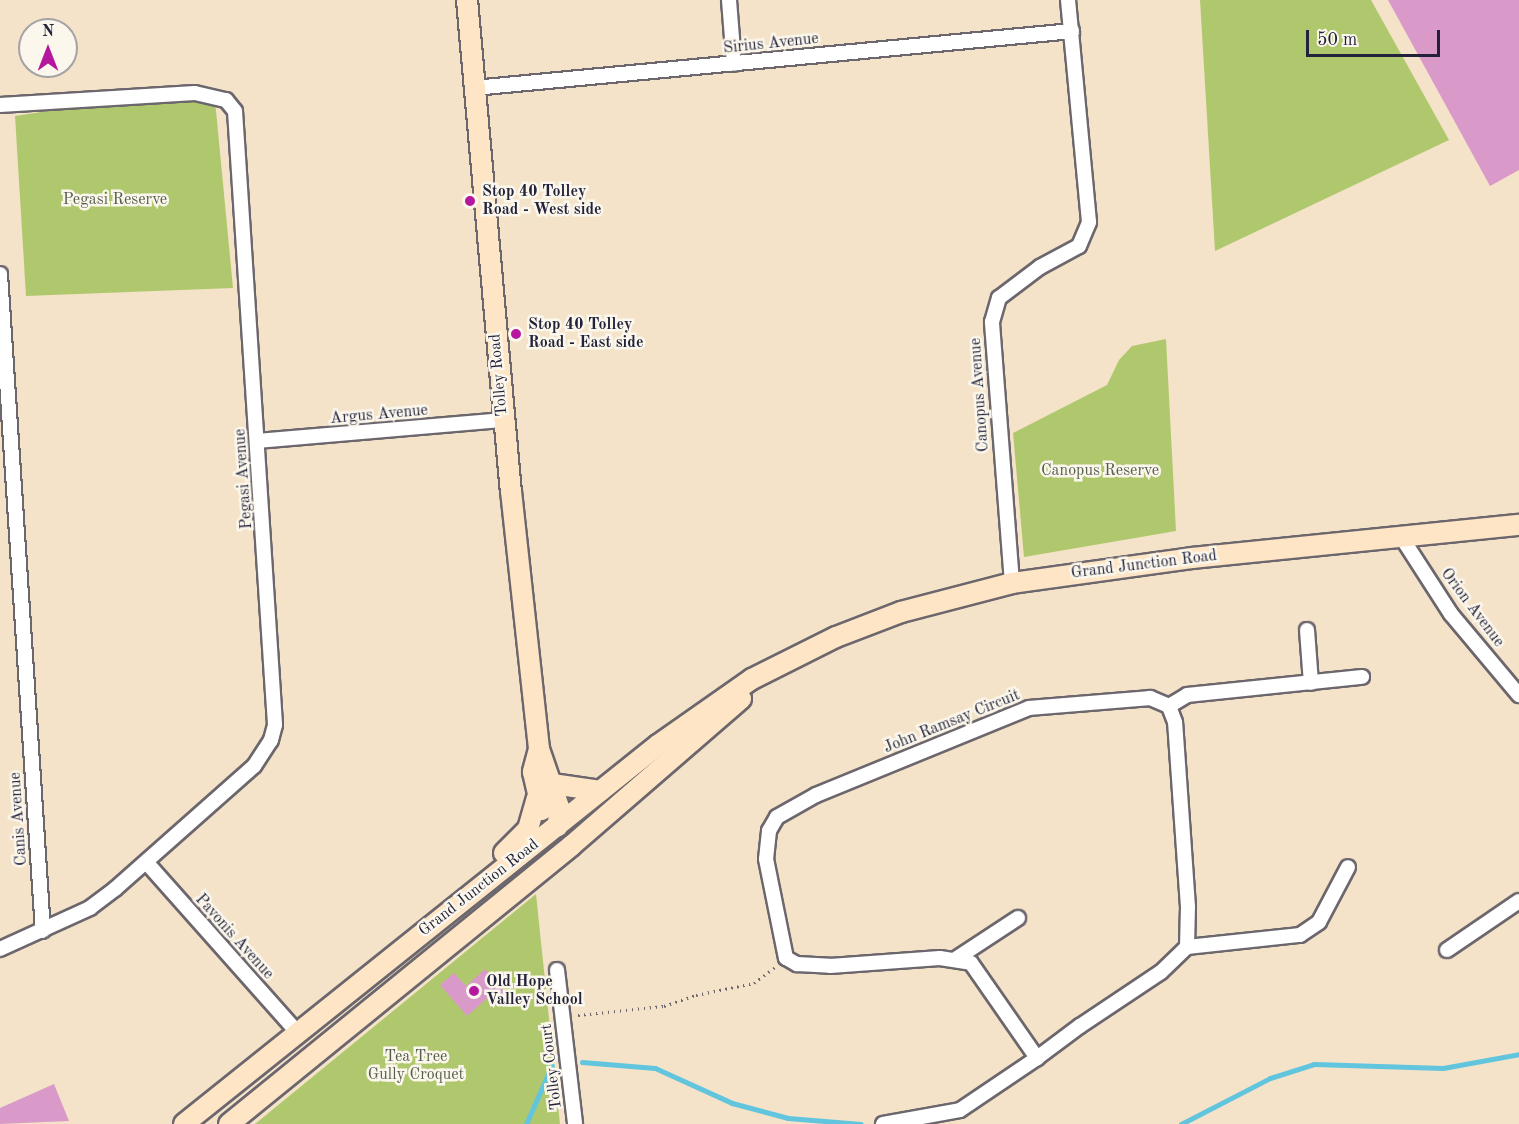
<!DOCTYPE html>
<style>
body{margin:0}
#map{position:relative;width:1519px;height:1124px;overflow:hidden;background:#f4e3c9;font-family:"Old Standard TT",serif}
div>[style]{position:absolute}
.green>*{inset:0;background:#b0c86d}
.stream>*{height:5px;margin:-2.5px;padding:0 2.5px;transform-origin:2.5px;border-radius:2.5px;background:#61c5de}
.building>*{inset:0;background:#d99aca}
.path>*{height:3px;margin-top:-1.5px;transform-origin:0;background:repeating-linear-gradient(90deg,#6c666d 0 1.5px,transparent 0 6px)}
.roads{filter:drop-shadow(2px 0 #6c666d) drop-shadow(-2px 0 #6c666d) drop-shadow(0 2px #6c666d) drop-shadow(0 -2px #6c666d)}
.minor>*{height:14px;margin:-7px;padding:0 7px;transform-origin:7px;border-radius:7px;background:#fff}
.secondary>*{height:20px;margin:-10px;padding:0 10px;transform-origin:10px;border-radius:10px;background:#fee5c5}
.dots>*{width:16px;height:16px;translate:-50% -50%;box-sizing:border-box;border:3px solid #fbf7ec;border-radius:50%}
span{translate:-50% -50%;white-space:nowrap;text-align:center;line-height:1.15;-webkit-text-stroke:5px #fbf7ec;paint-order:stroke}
.street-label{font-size:16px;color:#22223b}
.poi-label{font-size:16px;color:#22223b;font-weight:700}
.left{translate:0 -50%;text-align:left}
.park-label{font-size:16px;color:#545c4c}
.north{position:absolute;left:18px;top:18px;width:60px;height:60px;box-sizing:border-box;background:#fbf7ec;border:2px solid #a4a2a5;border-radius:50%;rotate:0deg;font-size:16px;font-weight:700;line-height:24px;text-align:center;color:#22223b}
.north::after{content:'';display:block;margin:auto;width:21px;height:27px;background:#b5179e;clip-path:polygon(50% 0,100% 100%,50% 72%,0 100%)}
.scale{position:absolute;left:1306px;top:30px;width:134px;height:27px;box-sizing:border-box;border:3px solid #22223b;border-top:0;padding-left:8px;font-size:18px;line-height:21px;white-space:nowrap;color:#22223b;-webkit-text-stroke:4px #fbf7ec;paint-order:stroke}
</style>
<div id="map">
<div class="green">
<div style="clip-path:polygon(1200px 0,1371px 0,1449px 140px,1215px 251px)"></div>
<div style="clip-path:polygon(215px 100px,233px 288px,26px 296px,15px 116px,54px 110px)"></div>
<div style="clip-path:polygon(1166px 339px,1176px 531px,1024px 557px,1013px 433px,1107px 385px,1119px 360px,1132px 346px)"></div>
<div style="clip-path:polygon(536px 894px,560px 1124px,255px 1124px)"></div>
</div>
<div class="stream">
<div style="left:582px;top:1062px;width:73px;rotate:4.7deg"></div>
<div style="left:655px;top:1068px;width:85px;rotate:24.4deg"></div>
<div style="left:732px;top:1103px;width:58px;rotate:15deg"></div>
<div style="left:788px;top:1118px;width:73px;rotate:4.7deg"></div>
<div style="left:526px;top:1124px;width:64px;rotate:-66.2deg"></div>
<div style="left:1181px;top:1124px;width:100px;rotate:-27.3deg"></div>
<div style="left:1270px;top:1078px;width:46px;rotate:-17.7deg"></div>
<div style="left:1314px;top:1064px;width:129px;rotate:1.8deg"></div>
<div style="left:1443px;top:1068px;width:77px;rotate:-10.4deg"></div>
</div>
<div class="building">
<div style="clip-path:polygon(1388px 0,1519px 0,1519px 170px,1490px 186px)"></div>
<div style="clip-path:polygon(485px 969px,508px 996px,498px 1004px,491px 995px,467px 1016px,440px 985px,454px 973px,466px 986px)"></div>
<div style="clip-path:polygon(54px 1084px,69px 1121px,0 1124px,0 1108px)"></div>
</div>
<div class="path">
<div style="left:578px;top:1015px;width:86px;rotate:-6deg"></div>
<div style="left:664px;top:1006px;width:34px;rotate:-19deg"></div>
<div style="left:696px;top:995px;width:59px;rotate:-11.7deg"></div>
<div style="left:754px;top:983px;width:26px;rotate:-37deg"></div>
</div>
<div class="roads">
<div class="minor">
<div style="left:729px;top:0;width:64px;rotate:85.5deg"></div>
<div style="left:474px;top:88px;width:601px;rotate:-5.44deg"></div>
<div style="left:0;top:105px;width:195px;rotate:-3.5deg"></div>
<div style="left:195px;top:93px;width:32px;rotate:13deg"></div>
<div style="left:226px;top:100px;width:14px;rotate:51deg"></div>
<div style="left:235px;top:111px;width:615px;rotate:86.27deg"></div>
<div style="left:275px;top:725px;width:16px;rotate:105deg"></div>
<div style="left:271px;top:740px;width:31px;rotate:123deg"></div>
<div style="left:254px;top:766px;width:186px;rotate:138.5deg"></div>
<div style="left:115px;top:889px;width:31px;rotate:143deg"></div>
<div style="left:90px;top:908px;width:99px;rotate:155.5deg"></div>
<div style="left:0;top:274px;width:658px;rotate:86.26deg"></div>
<div style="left:258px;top:441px;width:246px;rotate:-4.9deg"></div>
<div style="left:1402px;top:538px;width:90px;rotate:57.2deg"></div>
<div style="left:1451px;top:614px;width:106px;rotate:50deg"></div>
<div style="left:1012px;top:583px;width:262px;rotate:-94.4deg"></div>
<div style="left:992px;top:322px;width:25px;rotate:-74deg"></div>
<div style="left:999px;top:298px;width:51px;rotate:-37.1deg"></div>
<div style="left:1040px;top:267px;width:44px;rotate:-28.3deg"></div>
<div style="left:1079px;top:246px;width:26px;rotate:-67deg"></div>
<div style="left:1089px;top:222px;width:223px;rotate:-95.4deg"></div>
<div style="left:1307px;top:630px;width:53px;rotate:85.7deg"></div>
<div style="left:1169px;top:706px;width:21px;rotate:-31deg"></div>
<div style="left:1187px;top:695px;width:176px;rotate:-5.9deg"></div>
<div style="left:147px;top:863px;width:227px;rotate:48.4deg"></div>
<div style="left:1187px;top:947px;width:114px;rotate:-6.1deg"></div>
<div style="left:1300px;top:935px;width:23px;rotate:-34deg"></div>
<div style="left:1319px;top:922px;width:62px;rotate:-62.2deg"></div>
<div style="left:1447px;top:950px;width:87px;rotate:-34.2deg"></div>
<div style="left:957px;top:958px;width:73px;rotate:-33.3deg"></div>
<div style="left:557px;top:970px;width:155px;rotate:83.3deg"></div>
<div style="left:883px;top:1124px;width:78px;rotate:-10.3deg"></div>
<div style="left:960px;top:1110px;width:93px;rotate:-34deg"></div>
<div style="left:1037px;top:1058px;width:54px;rotate:-36.7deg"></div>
<div style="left:1080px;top:1026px;width:97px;rotate:-33.7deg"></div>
<div style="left:1161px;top:972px;width:36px;rotate:-44deg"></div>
<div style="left:1187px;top:947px;width:40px;rotate:-88.6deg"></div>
<div style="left:1188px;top:907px;width:185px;rotate:-94deg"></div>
<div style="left:1175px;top:722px;width:17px;rotate:-111deg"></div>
<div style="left:1169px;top:706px;width:21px;rotate:-157deg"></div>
<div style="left:1150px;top:698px;width:121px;rotate:175.3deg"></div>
<div style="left:1029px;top:708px;width:230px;rotate:157.8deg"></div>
<div style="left:816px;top:795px;width:45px;rotate:150.6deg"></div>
<div style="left:777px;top:817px;width:16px;rotate:120deg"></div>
<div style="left:769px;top:831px;width:28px;rotate:96deg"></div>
<div style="left:766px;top:859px;width:101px;rotate:78.6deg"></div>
<div style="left:786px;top:958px;width:13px;rotate:29deg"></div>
<div style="left:797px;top:964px;width:33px;rotate:3deg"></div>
<div style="left:830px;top:966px;width:110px;rotate:-4.2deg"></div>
<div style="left:940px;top:958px;width:31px;rotate:9deg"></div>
<div style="left:971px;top:963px;width:116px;rotate:55.2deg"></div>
</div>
<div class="secondary">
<div style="left:467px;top:0;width:493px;rotate:84.9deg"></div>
<div style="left:511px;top:491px;width:260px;rotate:83.8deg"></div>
<div style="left:539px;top:749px;width:61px;rotate:71deg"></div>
<div style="left:559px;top:807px;width:19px;rotate:93deg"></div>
<div style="left:539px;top:749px;width:24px;rotate:105deg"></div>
<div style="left:533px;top:772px;width:39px;rotate:77deg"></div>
<div style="left:552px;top:784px;width:49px;rotate:8.1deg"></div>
<div style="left:504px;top:853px;width:34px;rotate:-45deg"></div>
<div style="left:528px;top:829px;width:32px;rotate:-74deg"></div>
<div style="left:184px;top:1124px;width:607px;rotate:-38.65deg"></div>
<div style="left:658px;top:745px;width:115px;rotate:-35.1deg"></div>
<div style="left:752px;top:679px;width:94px;rotate:-26.6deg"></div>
<div style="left:836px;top:637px;width:70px;rotate:-21deg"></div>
<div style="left:901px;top:612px;width:115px;rotate:-14.6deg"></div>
<div style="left:1012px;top:583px;width:182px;rotate:-7.9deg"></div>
<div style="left:1192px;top:558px;width:329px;rotate:-5.8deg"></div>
<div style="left:229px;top:1124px;width:441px;rotate:-39.1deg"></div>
<div style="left:571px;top:846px;width:225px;rotate:-40.9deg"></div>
</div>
</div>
<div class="dots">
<div style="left:470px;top:201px;background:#b5179e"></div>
<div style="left:516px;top:334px;background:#b5179e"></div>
<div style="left:474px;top:991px;background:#b5179e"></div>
</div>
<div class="street-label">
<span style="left:771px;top:44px;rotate:-6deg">Sirius Avenue</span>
<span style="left:499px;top:375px;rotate:-95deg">Tolley Road</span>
<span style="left:980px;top:395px;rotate:-94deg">Canopus Avenue</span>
<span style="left:379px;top:415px;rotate:-5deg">Argus Avenue</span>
<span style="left:244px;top:479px;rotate:-94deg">Pegasi Avenue</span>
<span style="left:1144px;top:565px;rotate:-7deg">Grand Junction Road</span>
<span style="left:1472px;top:608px;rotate:53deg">Orion Avenue</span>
<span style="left:952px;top:722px;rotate:-22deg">John Ramsay Circuit</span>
<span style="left:19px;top:819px;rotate:-94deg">Canis Avenue</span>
<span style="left:479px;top:888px;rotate:-38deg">Grand Junction Road</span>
<span style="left:234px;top:937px;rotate:48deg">Pavonis Avenue</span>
<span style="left:552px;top:1067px;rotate:-97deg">Tolley Court</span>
</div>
<div class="poi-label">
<span class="left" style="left:482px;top:201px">Stop 40 Tolley<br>Road - West side</span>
<span class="left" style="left:528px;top:334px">Stop 40 Tolley<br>Road - East side</span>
<span class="left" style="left:486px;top:991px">Old Hope<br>Valley School</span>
</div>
<div class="park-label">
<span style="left:115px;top:200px">Pegasi Reserve</span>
<span style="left:1100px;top:471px">Canopus Reserve</span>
<span style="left:416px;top:1066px">Tea Tree<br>Gully Croquet</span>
</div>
<div class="north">N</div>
<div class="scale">50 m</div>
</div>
